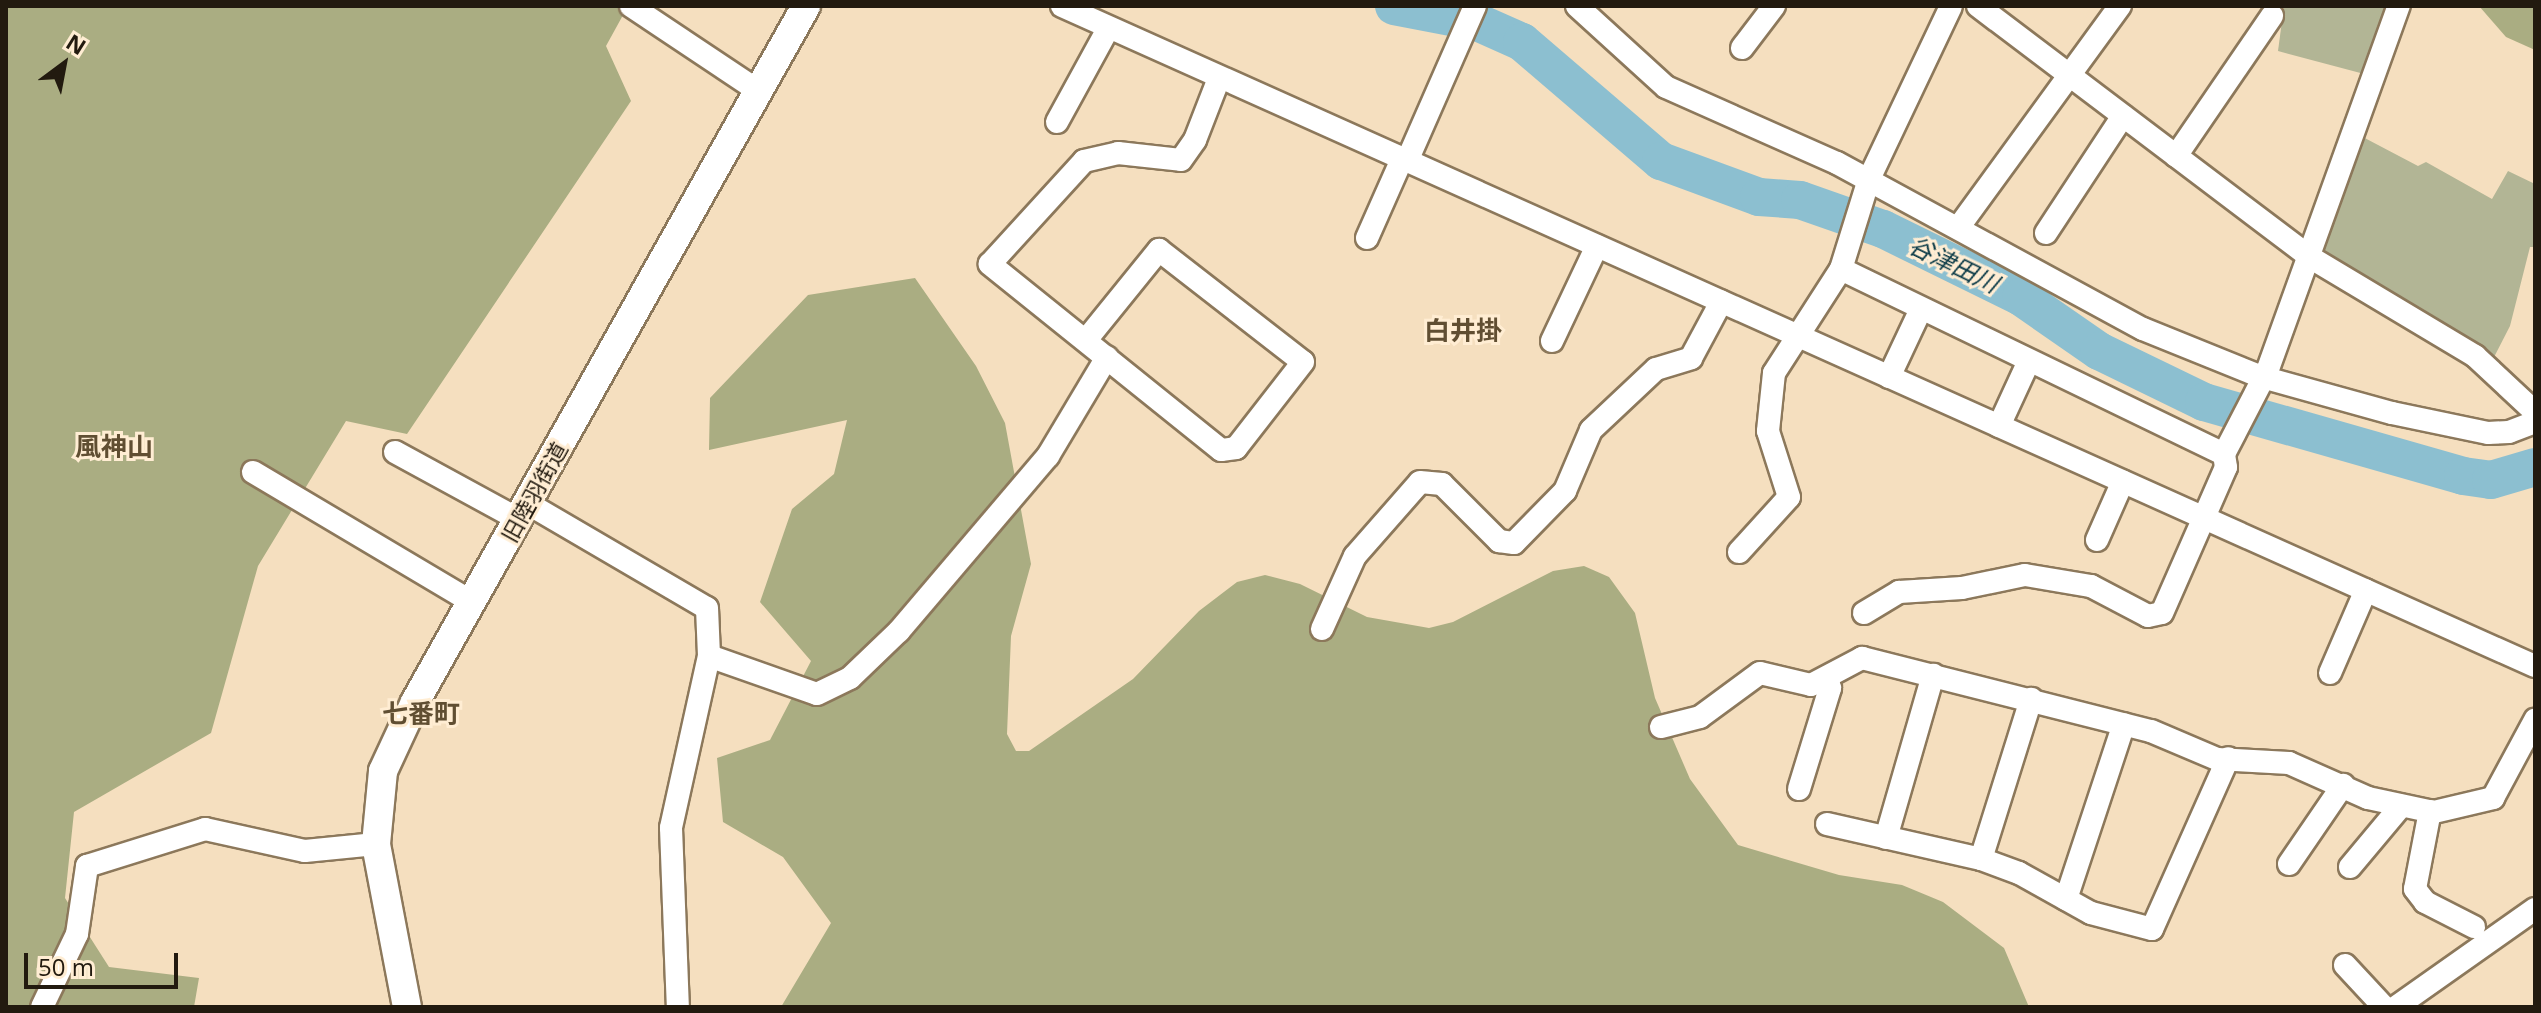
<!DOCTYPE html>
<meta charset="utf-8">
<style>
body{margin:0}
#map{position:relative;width:2541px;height:1013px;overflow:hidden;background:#f5dfbf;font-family:"Open Sans","Noto Sans JP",sans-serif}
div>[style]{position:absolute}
.green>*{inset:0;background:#b2b595}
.forest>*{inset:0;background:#aaad82}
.river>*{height:38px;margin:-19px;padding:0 19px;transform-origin:19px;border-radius:19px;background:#8cbfd0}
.roads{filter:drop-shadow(2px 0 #8c785b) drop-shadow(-2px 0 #8c785b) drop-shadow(0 2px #8c785b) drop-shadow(0 -2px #8c785b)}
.minor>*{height:22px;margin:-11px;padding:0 11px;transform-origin:11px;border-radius:11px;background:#fff}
.tertiary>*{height:28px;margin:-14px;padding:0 14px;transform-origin:14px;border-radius:14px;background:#fff}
span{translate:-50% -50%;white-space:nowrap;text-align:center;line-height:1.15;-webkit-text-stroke:6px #ffedd3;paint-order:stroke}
.street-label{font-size:22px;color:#221a0f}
.water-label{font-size:24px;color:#093946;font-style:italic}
.quarter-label{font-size:26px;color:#604e32;font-weight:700}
.frame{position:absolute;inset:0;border:8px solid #221a0f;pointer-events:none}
.north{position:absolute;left:24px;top:24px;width:80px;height:80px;-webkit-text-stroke:6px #ffedd3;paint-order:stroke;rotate:32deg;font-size:22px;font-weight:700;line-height:32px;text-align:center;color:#221a0f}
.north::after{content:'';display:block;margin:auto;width:28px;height:36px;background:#221a0f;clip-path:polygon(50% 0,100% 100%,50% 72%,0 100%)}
.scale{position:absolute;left:24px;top:953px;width:154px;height:36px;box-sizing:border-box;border:4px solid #221a0f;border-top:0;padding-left:10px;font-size:24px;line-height:28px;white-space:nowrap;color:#221a0f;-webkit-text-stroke:6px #ffedd3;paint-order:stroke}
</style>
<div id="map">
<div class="green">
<div style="clip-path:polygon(2284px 6px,2392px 6px,2368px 75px,2278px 51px)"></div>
<div style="clip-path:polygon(2359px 135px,2418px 166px,2426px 162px,2492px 199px,2508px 171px,2535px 184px,2535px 247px,2530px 247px,2510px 326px,2491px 363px,2317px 254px)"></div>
</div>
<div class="forest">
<div style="clip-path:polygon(6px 6px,628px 6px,606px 46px,631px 101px,407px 434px,346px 421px,258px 566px,211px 733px,74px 812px,65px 898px,109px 967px,199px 978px,194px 1007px,6px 1007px)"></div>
<div style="clip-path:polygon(2479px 6px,2535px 6px,2535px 50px,2506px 37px)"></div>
<div style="clip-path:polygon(915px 278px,976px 366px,1005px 423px,1031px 564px,1011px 636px,1007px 734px,1016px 751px,1029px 751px,1133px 679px,1199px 611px,1237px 582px,1265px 575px,1300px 584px,1367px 617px,1429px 628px,1453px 622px,1553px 571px,1584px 566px,1609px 577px,1635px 613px,1655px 698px,1690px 779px,1738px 845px,1839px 875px,1902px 885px,1943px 902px,2004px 948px,2029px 1007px,781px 1007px,831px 923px,783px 857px,723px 822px,717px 758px,770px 740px,811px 661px,760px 602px,792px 509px,834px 474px,847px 420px,709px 450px,710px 398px,808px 295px)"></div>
</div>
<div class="river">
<div style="left:1394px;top:6px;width:85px;rotate:10.9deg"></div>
<div style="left:1477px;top:22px;width:49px;rotate:24deg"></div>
<div style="left:1522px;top:42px;width:183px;rotate:40.6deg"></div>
<div style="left:1661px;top:161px;width:104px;rotate:20.2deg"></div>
<div style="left:1759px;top:197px;width:41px;rotate:4.2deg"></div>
<div style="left:1800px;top:200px;width:88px;rotate:19.3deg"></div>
<div style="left:1883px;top:229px;width:154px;rotate:26.2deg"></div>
<div style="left:2021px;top:297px;width:95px;rotate:34.7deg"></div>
<div style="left:2099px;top:351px;width:117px;rotate:25.9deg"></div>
<div style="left:2204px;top:402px;width:269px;rotate:15.9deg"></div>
<div style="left:2463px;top:476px;width:28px;rotate:8deg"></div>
<div style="left:2491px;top:480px;width:46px;rotate:-16.5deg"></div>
</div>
<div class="roads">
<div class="minor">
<div style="left:631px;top:6px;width:155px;rotate:33.7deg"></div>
<div style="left:1062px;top:6px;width:1614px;rotate:24.14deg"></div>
<div style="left:1577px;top:6px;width:120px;rotate:42.3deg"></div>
<div style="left:1666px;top:87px;width:187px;rotate:24deg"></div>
<div style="left:1837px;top:163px;width:348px;rotate:28.5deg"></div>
<div style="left:2143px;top:329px;width:128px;rotate:22deg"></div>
<div style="left:2262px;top:377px;width:135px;rotate:15.5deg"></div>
<div style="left:2392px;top:413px;width:98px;rotate:11.8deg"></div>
<div style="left:2488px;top:433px;width:21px;rotate:-3deg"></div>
<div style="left:2509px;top:432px;width:28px;rotate:-21deg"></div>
<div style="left:1978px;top:6px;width:414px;rotate:37.1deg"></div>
<div style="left:2308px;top:256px;width:195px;rotate:30.9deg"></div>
<div style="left:2475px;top:356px;width:82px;rotate:43deg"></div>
<div style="left:1742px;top:48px;width:53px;rotate:-52.7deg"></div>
<div style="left:1057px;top:122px;width:106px;rotate:-61.3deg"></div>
<div style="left:2176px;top:156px;width:170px;rotate:-55.6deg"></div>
<div style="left:1407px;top:161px;width:169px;rotate:-66.3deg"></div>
<div style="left:1958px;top:228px;width:275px;rotate:-53.9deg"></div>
<div style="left:2046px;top:233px;width:140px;rotate:-56.7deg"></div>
<div style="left:1367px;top:238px;width:86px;rotate:-66.1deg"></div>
<div style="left:1841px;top:269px;width:425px;rotate:25.8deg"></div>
<div style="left:1086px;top:340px;width:116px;rotate:-51deg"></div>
<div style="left:1159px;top:250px;width:182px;rotate:37.9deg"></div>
<div style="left:1303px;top:362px;width:109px;rotate:127.9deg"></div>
<div style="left:1236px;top:448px;width:15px;rotate:172deg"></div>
<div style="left:1221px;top:450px;width:297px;rotate:-141.2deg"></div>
<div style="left:990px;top:264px;width:139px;rotate:-47.6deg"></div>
<div style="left:1084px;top:161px;width:35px;rotate:-13deg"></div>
<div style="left:1118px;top:153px;width:63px;rotate:6.3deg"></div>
<div style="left:1181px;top:160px;width:24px;rotate:-55deg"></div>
<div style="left:1195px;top:140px;width:66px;rotate:-68.8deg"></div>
<div style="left:1552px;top:341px;width:105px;rotate:-64.7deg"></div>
<div style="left:1889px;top:377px;width:75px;rotate:-64.8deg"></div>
<div style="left:1999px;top:426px;width:69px;rotate:-65.3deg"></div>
<div style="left:395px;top:452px;width:140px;rotate:28.6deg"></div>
<div style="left:253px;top:472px;width:255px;rotate:30.7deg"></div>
<div style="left:527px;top:503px;width:208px;rotate:30.3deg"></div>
<div style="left:707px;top:608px;width:48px;rotate:87.6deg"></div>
<div style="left:709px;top:656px;width:176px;rotate:102.5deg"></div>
<div style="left:671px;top:828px;width:179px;rotate:87.8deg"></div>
<div style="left:2097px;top:540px;width:64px;rotate:-66.2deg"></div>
<div style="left:1739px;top:552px;width:74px;rotate:-47.7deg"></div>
<div style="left:1789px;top:497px;width:69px;rotate:-107.7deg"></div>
<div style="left:1768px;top:431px;width:58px;rotate:-84.1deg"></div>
<div style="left:1774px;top:373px;width:124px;rotate:-57.2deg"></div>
<div style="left:1841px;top:269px;width:94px;rotate:-72.7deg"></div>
<div style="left:1869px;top:179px;width:191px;rotate:-64.6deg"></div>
<div style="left:1864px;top:613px;width:41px;rotate:-31deg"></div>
<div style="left:1899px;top:592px;width:63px;rotate:-3.6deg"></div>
<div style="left:1962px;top:588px;width:64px;rotate:-11.7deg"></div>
<div style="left:2025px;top:575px;width:67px;rotate:9.5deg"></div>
<div style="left:2091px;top:586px;width:64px;rotate:27.8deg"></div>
<div style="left:2148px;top:616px;width:14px;rotate:-12deg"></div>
<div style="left:2162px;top:613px;width:159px;rotate:-66.3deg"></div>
<div style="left:2226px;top:467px;width:13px;rotate:-99deg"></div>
<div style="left:2224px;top:454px;width:96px;rotate:-62.6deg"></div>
<div style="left:2268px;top:369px;width:386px;rotate:-70.2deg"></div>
<div style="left:1322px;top:629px;width:80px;rotate:-65.7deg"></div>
<div style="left:1355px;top:556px;width:98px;rotate:-48.7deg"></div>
<div style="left:1420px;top:482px;width:22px;rotate:5deg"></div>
<div style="left:1442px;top:484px;width:81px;rotate:45deg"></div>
<div style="left:1499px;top:541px;width:15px;rotate:8deg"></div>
<div style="left:1514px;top:543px;width:73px;rotate:-45.6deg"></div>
<div style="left:1565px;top:491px;width:66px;rotate:-66.9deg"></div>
<div style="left:1591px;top:430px;width:89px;rotate:-43.2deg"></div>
<div style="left:1656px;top:369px;width:37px;rotate:-17deg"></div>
<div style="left:1691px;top:358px;width:64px;rotate:-61.8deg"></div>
<div style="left:709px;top:656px;width:114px;rotate:19.4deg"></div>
<div style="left:817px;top:694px;width:37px;rotate:-26deg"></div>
<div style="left:850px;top:678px;width:68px;rotate:-43.8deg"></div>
<div style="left:899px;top:631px;width:230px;rotate:-49.6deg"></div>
<div style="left:1048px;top:456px;width:115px;rotate:-59.2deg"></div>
<div style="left:2330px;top:673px;width:90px;rotate:-66.6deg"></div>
<div style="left:1661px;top:727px;width:40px;rotate:-14.4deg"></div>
<div style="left:1700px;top:717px;width:74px;rotate:-36.3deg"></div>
<div style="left:1760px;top:673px;width:52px;rotate:13.2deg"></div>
<div style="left:1811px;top:685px;width:58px;rotate:-27.9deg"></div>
<div style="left:1862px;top:658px;width:298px;rotate:14.2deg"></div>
<div style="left:2151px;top:731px;width:72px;rotate:23deg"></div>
<div style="left:2217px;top:759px;width:72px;rotate:3.2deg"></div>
<div style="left:2289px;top:763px;width:86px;rotate:23.9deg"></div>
<div style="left:2368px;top:798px;width:67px;rotate:12deg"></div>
<div style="left:2434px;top:812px;width:61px;rotate:-13.3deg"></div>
<div style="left:2493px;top:798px;width:89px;rotate:-61.7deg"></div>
<div style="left:1799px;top:789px;width:106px;rotate:-72.9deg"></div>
<div style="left:1830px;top:688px;width:8px;rotate:-120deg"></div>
<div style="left:2430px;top:811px;width:79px;rotate:100.9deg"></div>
<div style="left:2415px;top:889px;width:16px;rotate:52deg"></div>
<div style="left:2425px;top:902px;width:55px;rotate:27deg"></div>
<div style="left:1827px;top:824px;width:158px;rotate:12.8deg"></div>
<div style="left:1981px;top:859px;width:40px;rotate:20.2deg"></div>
<div style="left:2019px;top:873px;width:82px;rotate:29.1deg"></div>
<div style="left:2091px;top:913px;width:63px;rotate:14.7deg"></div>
<div style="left:2152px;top:929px;width:187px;rotate:-66deg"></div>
<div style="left:1886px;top:838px;width:170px;rotate:-73.9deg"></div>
<div style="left:1981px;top:859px;width:168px;rotate:-72.6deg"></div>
<div style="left:2289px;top:864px;width:96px;rotate:-55.6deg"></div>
<div style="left:2350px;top:867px;width:80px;rotate:-50.1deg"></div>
<div style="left:2066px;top:899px;width:184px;rotate:-71.7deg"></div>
<div style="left:2345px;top:965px;width:57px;rotate:47.1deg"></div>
<div style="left:42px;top:1007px;width:81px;rotate:-64.4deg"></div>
<div style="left:77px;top:934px;width:69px;rotate:-81.6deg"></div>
<div style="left:87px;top:866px;width:124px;rotate:-17.4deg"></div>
<div style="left:205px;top:829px;width:102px;rotate:12.4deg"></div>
<div style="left:305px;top:851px;width:71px;rotate:-5.6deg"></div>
<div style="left:2396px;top:1007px;width:170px;rotate:-35.2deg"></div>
</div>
<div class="tertiary">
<div style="left:407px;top:1007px;width:166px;rotate:-100.8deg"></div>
<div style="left:376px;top:844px;width:73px;rotate:-84.5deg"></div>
<div style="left:383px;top:771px;width:76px;rotate:-65.1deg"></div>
<div style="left:415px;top:702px;width:798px;rotate:-60.67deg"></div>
</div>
</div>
<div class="street-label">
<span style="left:534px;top:492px;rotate:-61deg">旧陸羽街道</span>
</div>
<div class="water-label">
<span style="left:1954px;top:264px;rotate:26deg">谷津田川</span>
</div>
<div class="quarter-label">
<span style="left:1463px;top:331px">白井掛</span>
<span style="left:114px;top:447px">風神山</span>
<span style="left:421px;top:714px">七番町</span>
</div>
<div class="frame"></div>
<div class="north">N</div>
<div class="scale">50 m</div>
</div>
